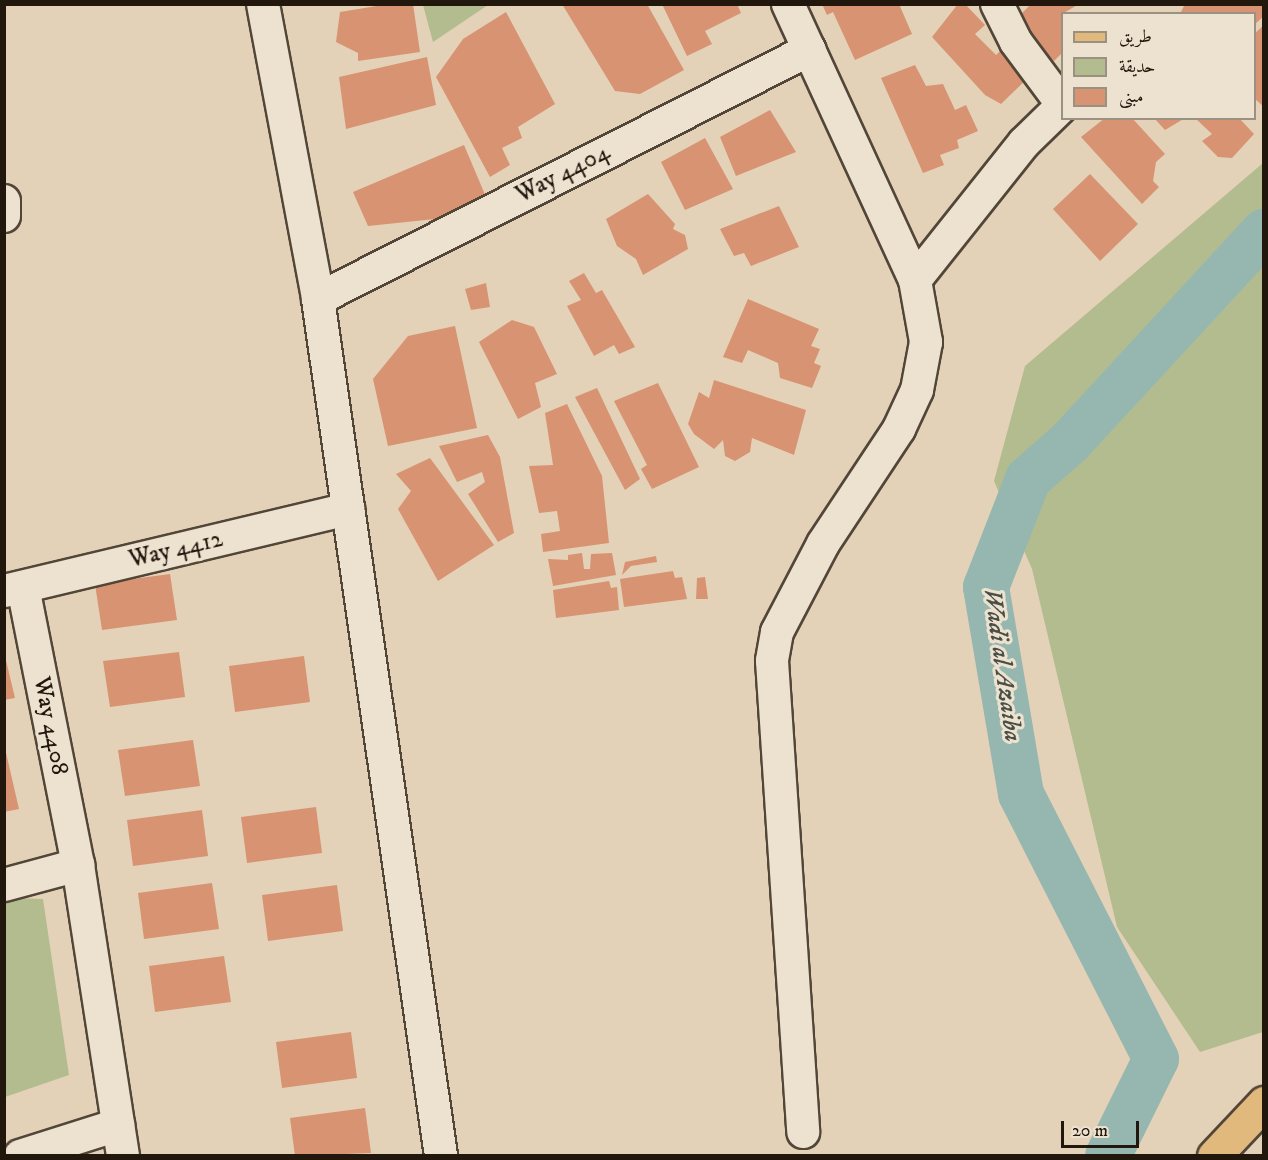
<!DOCTYPE html>
<meta charset="utf-8">
<style>
body{margin:0}
#map{position:relative;width:1268px;height:1160px;overflow:hidden;background:#e3d2b7;font-family:"IM FELL DW Pica",Amiri,serif}
div>[style]{position:absolute}
.green>*{inset:0;background:#b3bc8f}
.river>*{height:46px;margin:-23px;padding:0 23px;transform-origin:23px;border-radius:23px;background:#95b7b0}
.building>*{inset:0;background:#d79372}
.roads{filter:drop-shadow(2px 0 #524638) drop-shadow(-2px 0 #524638) drop-shadow(0 2px #524638) drop-shadow(0 -2px #524638)}
.minor>*{height:32px;margin:-16px;padding:0 16px;transform-origin:16px;border-radius:16px;background:#ede2d0}
.major>*{height:33px;margin:-16.5px;padding:0 16.5px;transform-origin:16.5px;border-radius:16.5px;background:#e2b97c}
span{translate:-50% -50%;white-space:nowrap;text-align:center;line-height:1.15;-webkit-text-stroke:6px #ede2d0;paint-order:stroke}
.street-label{font-size:24px;color:#21170d}
.water-label{font-size:26px;color:#4a4f46;font-style:italic}
.frame{position:absolute;inset:0;border:6px solid #21170d;pointer-events:none}
.legend{position:absolute;left:1061px;top:12px;width:195px;height:108px;box-sizing:border-box;background:#ede2d0;border:2px solid #9b9182;margin:0;padding:8px 10px;list-style:none;font-size:18px;color:#21170d}
.legend li{display:flex;align-items:center;gap:12px;height:30px}
.legend b{width:30px;border:2px solid #9b9182}
.scale{position:absolute;left:1061px;top:1121px;width:78px;height:27px;box-sizing:border-box;border:3px solid #21170d;border-top:0;padding-left:8px;font-size:18px;line-height:21px;white-space:nowrap;color:#21170d;-webkit-text-stroke:4px #ede2d0;paint-order:stroke}
</style>
<div id="map">
<div class="green">
<div style="clip-path:polygon(423px 5px,423px 4px,488px 5px,433px 42px)"></div>
<div style="clip-path:polygon(1263px 163px,1263px 1032px,1200px 1052px,1117px 927px,1032px 569px,994px 481px,1025px 366px)"></div>
<div style="clip-path:polygon(16px 898px,43px 899px,69px 1075px,5px 1097px,5px 901px)"></div>
</div>
<div class="river">
<div style="left:1108px;top:1156px;width:108px;rotate:-63.7deg"></div>
<div style="left:1156px;top:1059px;width:297px;rotate:-117deg"></div>
<div style="left:1021px;top:794px;width:210px;rotate:-99.6deg"></div>
<div style="left:986px;top:587px;width:116px;rotate:-68.7deg"></div>
<div style="left:1028px;top:479px;width:56px;rotate:-41.4deg"></div>
<div style="left:1070px;top:442px;width:286px;rotate:-47.3deg"></div>
</div>
<div class="building">
<div style="clip-path:polygon(389px 4px,413px 4px,420px 52px,358px 61px,358px 53px,336px 42px,340px 12px)"></div>
<div style="clip-path:polygon(562px 4px,647px 4px,684px 70px,640px 94px,615px 91px)"></div>
<div style="clip-path:polygon(662px 4px,737px 4px,741px 13px,705px 31px,712px 44px,687px 56px)"></div>
<div style="clip-path:polygon(822px 4px,899px 4px,912px 34px,855px 60px,833px 12px,827px 15px)"></div>
<div style="clip-path:polygon(958px 4px,965px 4px,985px 25px,975px 34px,996px 55px,1005px 46px,1032px 74px,1001px 104px,985px 95px,932px 37px)"></div>
<div style="clip-path:polygon(1031px 4px,1079px 4px,1062px 14px,1062px 53px,1054px 61px,1014px 21px)"></div>
<div style="clip-path:polygon(1185px 4px,1264px 4px,1264px 16px,1254px 25px,1254px 14px,1180px 14px)"></div>
<div style="clip-path:polygon(506px 12px,555px 104px,518px 127px,522px 138px,502px 148px,510px 165px,490px 177px,436px 77px,463px 39px)"></div>
<div style="clip-path:polygon(1264px 25px,1264px 107px,1254px 98px,1254px 34px)"></div>
<div style="clip-path:polygon(427px 57px,436px 105px,346px 129px,339px 77px)"></div>
<div style="clip-path:polygon(915px 65px,926px 86px,943px 84px,955px 110px,966px 105px,978px 131px,957px 140px,959px 148px,940px 155px,944px 165px,923px 173px,881px 78px)"></div>
<div style="clip-path:polygon(770px 110px,796px 152px,736px 176px,720px 137px)"></div>
<div style="clip-path:polygon(1105px 118px,1132px 118px,1165px 154px,1156px 162px,1153px 181px,1159px 187px,1142px 204px,1081px 137px)"></div>
<div style="clip-path:polygon(1154px 118px,1185px 118px,1165px 130px)"></div>
<div style="clip-path:polygon(1195px 118px,1239px 118px,1254px 134px,1232px 158px,1218px 157px,1202px 141px,1212px 134px)"></div>
<div style="clip-path:polygon(705px 138px,733px 189px,685px 210px,661px 162px)"></div>
<div style="clip-path:polygon(464px 145px,486px 197px,435px 219px,368px 226px,353px 192px)"></div>
<div style="clip-path:polygon(1090px 174px,1138px 224px,1100px 261px,1053px 209px)"></div>
<div style="clip-path:polygon(648px 194px,675px 224px,673px 229px,685px 235px,688px 249px,643px 275px,636px 259px,617px 246px,606px 219px)"></div>
<div style="clip-path:polygon(779px 206px,799px 247px,751px 266px,744px 253px,734px 256px,720px 229px)"></div>
<div style="clip-path:polygon(584px 273px,596px 293px,602px 290px,635px 347px,619px 354px,614px 345px,594px 356px,567px 306px,581px 300px,569px 281px)"></div>
<div style="clip-path:polygon(486px 283px,490px 307px,471px 310px,465px 289px)"></div>
<div style="clip-path:polygon(748px 299px,819px 329px,811px 346px,820px 349px,814px 363px,821px 366px,812px 388px,780px 378px,778px 363px,748px 350px,742px 363px,723px 357px)"></div>
<div style="clip-path:polygon(512px 320px,534px 327px,557px 374px,535px 383px,541px 407px,518px 419px,479px 342px)"></div>
<div style="clip-path:polygon(455px 326px,477px 428px,388px 446px,373px 379px,408px 336px)"></div>
<div style="clip-path:polygon(714px 380px,806px 410px,794px 455px,752px 438px,750px 452px,735px 461px,725px 456px,723px 440px,714px 449px,694px 434px,688px 424px,699px 392px,709px 398px)"></div>
<div style="clip-path:polygon(658px 383px,699px 467px,652px 489px,641px 469px,647px 465px,614px 401px)"></div>
<div style="clip-path:polygon(597px 388px,640px 479px,625px 490px,575px 397px)"></div>
<div style="clip-path:polygon(567px 404px,602px 476px,609px 543px,543px 552px,541px 534px,560px 531px,557px 511px,539px 513px,529px 466px,553px 465px,545px 413px)"></div>
<div style="clip-path:polygon(488px 435px,500px 457px,514px 533px,498px 542px,468px 494px,485px 482px,482px 472px,457px 482px,439px 446px)"></div>
<div style="clip-path:polygon(430px 458px,494px 545px,438px 581px,398px 509px,411px 491px,396px 474px)"></div>
<div style="clip-path:polygon(582px 553px,584px 569px,590px 569px,591px 554px,612px 553px,616px 575px,553px 586px,548px 559px,568px 560px,568px 555px)"></div>
<div style="clip-path:polygon(656px 556px,657px 562px,631px 566px,622px 575px,625px 562px)"></div>
<div style="clip-path:polygon(673px 571px,675px 578px,682px 577px,687px 599px,624px 607px,620px 579px)"></div>
<div style="clip-path:polygon(170px 574px,177px 620px,102px 630px,95px 584px)"></div>
<div style="clip-path:polygon(705px 577px,708px 599px,696px 599px,697px 578px)"></div>
<div style="clip-path:polygon(609px 581px,611px 588px,617px 587px,619px 610px,556px 618px,553px 590px)"></div>
<div style="clip-path:polygon(4px 652px,15px 698px,4px 700px)"></div>
<div style="clip-path:polygon(179px 652px,185px 697px,110px 707px,103px 661px)"></div>
<div style="clip-path:polygon(304px 656px,310px 702px,235px 712px,229px 666px)"></div>
<div style="clip-path:polygon(193px 740px,200px 786px,125px 796px,118px 750px)"></div>
<div style="clip-path:polygon(4px 744px,19px 809px,4px 812px)"></div>
<div style="clip-path:polygon(316px 807px,322px 853px,247px 863px,241px 817px)"></div>
<div style="clip-path:polygon(202px 810px,208px 856px,133px 866px,127px 820px)"></div>
<div style="clip-path:polygon(212px 883px,219px 929px,144px 939px,138px 893px)"></div>
<div style="clip-path:polygon(337px 885px,343px 931px,268px 941px,262px 895px)"></div>
<div style="clip-path:polygon(224px 956px,231px 1002px,155px 1012px,149px 966px)"></div>
<div style="clip-path:polygon(351px 1032px,357px 1078px,282px 1088px,276px 1042px)"></div>
<div style="clip-path:polygon(365px 1108px,371px 1153px,295px 1156px,290px 1118px)"></div>
</div>
<div class="roads">
<div class="minor">
<div style="left:263px;top:4px;width:300px;rotate:79.4deg"></div>
<div style="left:318px;top:299px;width:866px;rotate:81.83deg"></div>
<div style="left:788px;top:4px;width:304px;rotate:65.3deg"></div>
<div style="left:915px;top:280px;width:63px;rotate:79.9deg"></div>
<div style="left:926px;top:342px;width:49px;rotate:100.6deg"></div>
<div style="left:917px;top:390px;width:43px;rotate:114.8deg"></div>
<div style="left:899px;top:429px;width:138px;rotate:123.5deg"></div>
<div style="left:823px;top:544px;width:99px;rotate:117.6deg"></div>
<div style="left:777px;top:632px;width:29px;rotate:100deg"></div>
<div style="left:772px;top:661px;width:472px;rotate:86.2deg"></div>
<div style="left:997px;top:4px;width:42px;rotate:63.4deg"></div>
<div style="left:1016px;top:42px;width:77px;rotate:53.4deg"></div>
<div style="left:4px;top:201px;width:15px;rotate:90deg"></div>
<div style="left:915px;top:280px;width:175px;rotate:-51.5deg"></div>
<div style="left:1024px;top:143px;width:53px;rotate:-44.2deg"></div>
<div style="left:318px;top:299px;width:551px;rotate:-26.89deg"></div>
<div style="left:23px;top:587px;width:283px;rotate:78.8deg"></div>
<div style="left:78px;top:865px;width:294px;rotate:81.2deg"></div>
<div style="left:4px;top:591px;width:354px;rotate:-13.4deg"></div>
<div style="left:4px;top:885px;width:77px;rotate:-15.1deg"></div>
<div style="left:20px;top:1156px;width:103px;rotate:-17.6deg"></div>
</div>
<div class="major">
<div style="left:1214px;top:1156px;width:73px;rotate:-46.7deg"></div>
</div>
</div>
<div class="street-label">
<span style="left:563px;top:174px;rotate:-27deg">Way 4404</span>
<span style="left:176px;top:550px;rotate:-13deg">Way 4412</span>
<span style="left:50px;top:726px;rotate:79deg">Way 4408</span>
</div>
<div class="water-label">
<span style="left:1002px;top:665px;rotate:82deg">Wadi al Azaiba</span>
</div>
<div class="frame"></div>
<ul class="legend">
<li><b style="height:8px;background:#e2b97c"></b>طريق</li>
<li><b style="height:16px;background:#b3bc8f"></b>حديقة</li>
<li><b style="height:16px;background:#d79372"></b>مبنى</li>
</ul>
<div class="scale">20 m</div>
</div>
